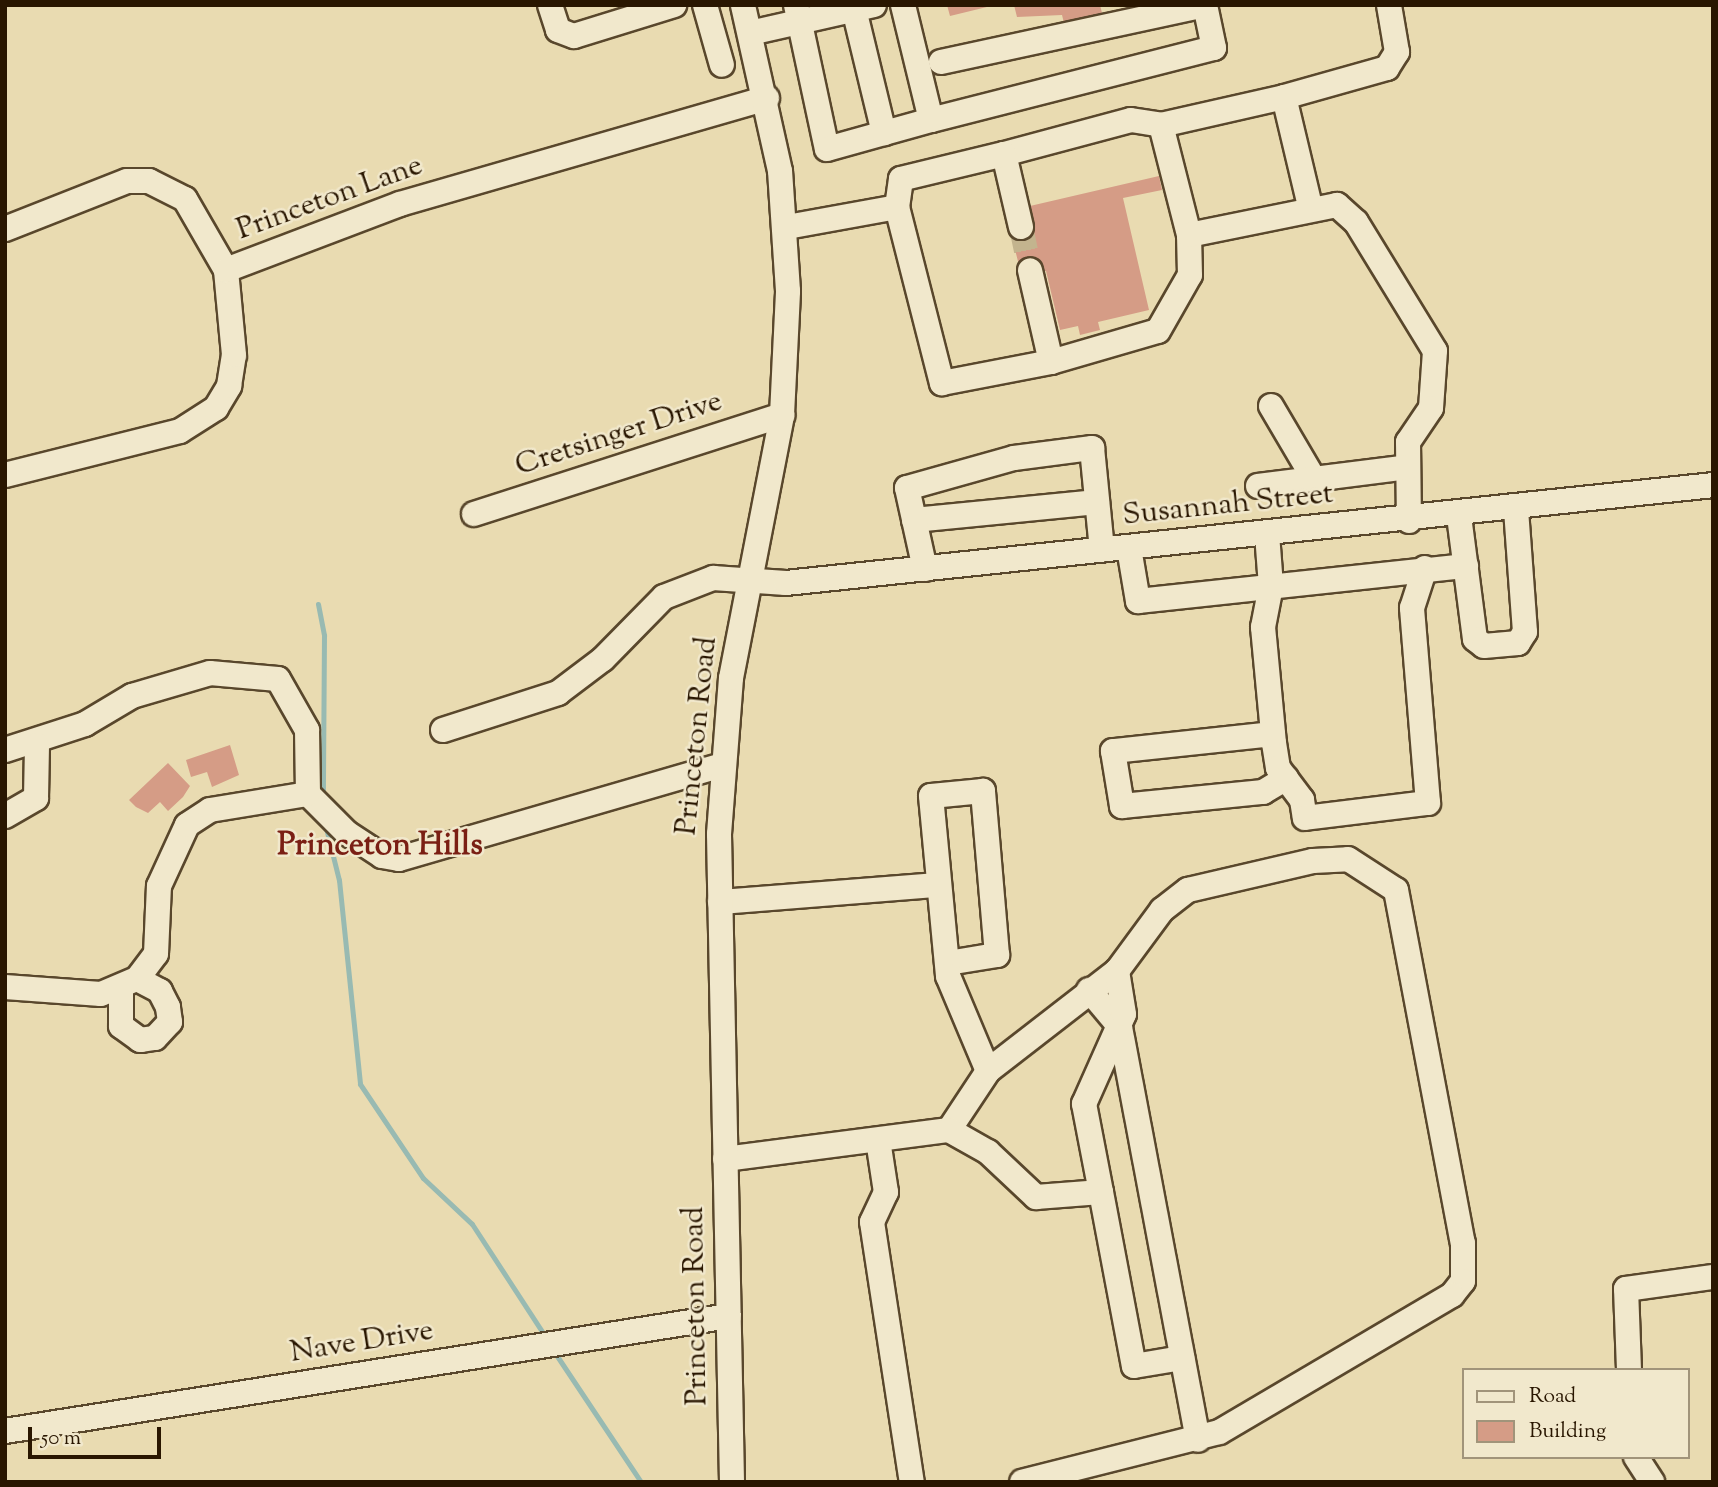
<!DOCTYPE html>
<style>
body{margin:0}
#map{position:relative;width:1718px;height:1487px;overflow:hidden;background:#e9dbb1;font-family:"Sorts Mill Goudy",serif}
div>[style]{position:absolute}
.stream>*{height:5px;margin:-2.5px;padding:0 2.5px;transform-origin:2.5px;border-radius:2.5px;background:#98bab2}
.building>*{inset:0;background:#d59c86}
.minor-tunnel>*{height:24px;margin-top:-12px;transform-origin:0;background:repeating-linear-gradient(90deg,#c3b48e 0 24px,transparent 0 36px)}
.roads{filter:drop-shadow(2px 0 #59472c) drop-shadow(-2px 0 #59472c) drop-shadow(0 2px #59472c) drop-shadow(0 -2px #59472c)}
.minor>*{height:24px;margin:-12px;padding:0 12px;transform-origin:12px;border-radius:12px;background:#f1e8cc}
span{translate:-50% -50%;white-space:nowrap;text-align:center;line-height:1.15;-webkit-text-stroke:5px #f1e8cc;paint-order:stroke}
.street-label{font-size:30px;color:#291600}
.neighbourhood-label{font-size:32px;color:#7a1f14;font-weight:700}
.frame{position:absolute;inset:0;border:7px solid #291600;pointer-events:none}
.legend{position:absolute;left:1462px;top:1368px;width:228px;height:91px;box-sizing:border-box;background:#f1e8cc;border:2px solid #a1947a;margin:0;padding:9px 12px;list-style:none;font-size:21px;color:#291600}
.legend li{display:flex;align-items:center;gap:14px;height:35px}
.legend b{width:35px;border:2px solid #a1947a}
.scale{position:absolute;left:28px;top:1427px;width:133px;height:32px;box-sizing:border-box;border:4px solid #291600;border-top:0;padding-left:9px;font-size:21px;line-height:24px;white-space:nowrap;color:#291600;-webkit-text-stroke:5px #f1e8cc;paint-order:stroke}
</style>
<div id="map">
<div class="stream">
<div style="left:318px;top:604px;width:32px;rotate:79deg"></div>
<div style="left:324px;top:635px;width:161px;rotate:90.4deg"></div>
<div style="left:325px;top:824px;width:58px;rotate:76deg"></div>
<div style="left:339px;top:880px;width:205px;rotate:84.1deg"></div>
<div style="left:360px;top:1084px;width:113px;rotate:56.2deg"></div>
<div style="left:423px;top:1178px;width:67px;rotate:43.2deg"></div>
<div style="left:472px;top:1224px;width:137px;rotate:56.9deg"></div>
<div style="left:553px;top:1350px;width:159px;rotate:56.3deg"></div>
</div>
<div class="building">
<div style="clip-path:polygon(947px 5px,990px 5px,991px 6px,950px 16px)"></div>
<div style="clip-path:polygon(1014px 5px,1100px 5px,1104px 21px,1066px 31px,1062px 15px,1017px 17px)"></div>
<div style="clip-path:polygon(1159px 176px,1162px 190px,1123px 198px,1149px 310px,1098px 322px,1100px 330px,1080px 335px,1078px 326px,1060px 330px,1046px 271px,1022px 277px,1011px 234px,1035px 228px,1030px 206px)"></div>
<div style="clip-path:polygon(230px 745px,239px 775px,212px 787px,207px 772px,191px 777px,186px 760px)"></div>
<div style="clip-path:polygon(168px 763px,190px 786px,183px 797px,168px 811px,160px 802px,148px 813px,136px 807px,129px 800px)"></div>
</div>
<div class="minor-tunnel">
<div style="left:1021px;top:227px;width:44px;rotate:78.2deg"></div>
</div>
<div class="roads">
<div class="minor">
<div style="left:550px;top:5px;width:26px;rotate:72deg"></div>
<div style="left:558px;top:30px;width:17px;rotate:21deg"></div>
<div style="left:574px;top:36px;width:105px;rotate:-17.2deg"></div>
<div style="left:705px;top:5px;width:62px;rotate:74.2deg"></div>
<div style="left:796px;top:5px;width:147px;rotate:77.9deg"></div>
<div style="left:827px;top:149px;width:108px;rotate:-15.6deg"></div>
<div style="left:931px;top:120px;width:118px;rotate:-103.7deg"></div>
<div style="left:853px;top:5px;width:132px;rotate:76.4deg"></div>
<div style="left:750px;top:33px;width:127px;rotate:-12.7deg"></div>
<div style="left:941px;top:62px;width:269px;rotate:-12.2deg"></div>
<div style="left:931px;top:120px;width:292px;rotate:-14.3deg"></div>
<div style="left:1214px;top:48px;width:44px;rotate:-101.8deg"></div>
<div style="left:1161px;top:125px;width:114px;rotate:75.7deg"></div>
<div style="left:1004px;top:154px;width:131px;rotate:-15deg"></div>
<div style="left:1131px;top:120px;width:30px;rotate:9deg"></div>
<div style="left:1161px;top:125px;width:126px;rotate:-12.8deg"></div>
<div style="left:1310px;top:206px;width:112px;rotate:-103.4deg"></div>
<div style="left:1284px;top:97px;width:107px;rotate:-15.7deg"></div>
<div style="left:1387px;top:68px;width:19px;rotate:-58deg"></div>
<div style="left:1397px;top:52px;width:48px;rotate:-99.7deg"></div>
<div style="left:787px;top:227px;width:112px;rotate:-10.3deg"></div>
<div style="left:1021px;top:227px;width:75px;rotate:-103.1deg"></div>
<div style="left:1004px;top:154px;width:106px;rotate:166.4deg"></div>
<div style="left:901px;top:179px;width:28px;rotate:98deg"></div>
<div style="left:897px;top:207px;width:182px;rotate:75.7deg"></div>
<div style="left:942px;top:383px;width:111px;rotate:-10.9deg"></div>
<div style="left:1051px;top:362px;width:94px;rotate:-102.9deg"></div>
<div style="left:5px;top:229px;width:131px;rotate:-21.5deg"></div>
<div style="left:127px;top:181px;width:22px"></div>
<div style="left:149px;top:181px;width:40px;rotate:26.6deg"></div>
<div style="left:185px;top:199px;width:82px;rotate:60deg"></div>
<div style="left:1051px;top:362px;width:111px;rotate:-16.2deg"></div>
<div style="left:1158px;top:331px;width:64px;rotate:-60.3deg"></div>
<div style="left:1190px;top:275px;width:40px;rotate:-91.4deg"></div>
<div style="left:1189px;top:235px;width:151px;rotate:-11.5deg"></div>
<div style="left:1337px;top:205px;width:25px;rotate:42deg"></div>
<div style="left:1356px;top:222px;width:151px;rotate:58.5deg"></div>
<div style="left:1435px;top:351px;width:57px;rotate:94deg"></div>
<div style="left:1431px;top:408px;width:41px;rotate:124.1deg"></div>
<div style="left:1408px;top:442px;width:79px;rotate:89.3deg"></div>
<div style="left:1271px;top:406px;width:85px;rotate:59.5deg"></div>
<div style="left:5px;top:475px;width:180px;rotate:-14.1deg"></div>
<div style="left:180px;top:431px;width:43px;rotate:-32.6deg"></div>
<div style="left:216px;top:408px;width:26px;rotate:-59deg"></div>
<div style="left:229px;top:386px;width:31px;rotate:-81deg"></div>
<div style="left:234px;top:355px;width:85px;rotate:-95.4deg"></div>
<div style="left:226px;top:270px;width:186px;rotate:-20.8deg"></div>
<div style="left:400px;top:204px;width:382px;rotate:-16.1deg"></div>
<div style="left:1258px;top:486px;width:151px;rotate:-7.2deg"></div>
<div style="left:474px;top:514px;width:324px;rotate:-17.8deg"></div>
<div style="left:1459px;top:516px;width:124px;rotate:82.6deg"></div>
<div style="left:1475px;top:639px;width:11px;rotate:38deg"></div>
<div style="left:1484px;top:646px;width:34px;rotate:-5deg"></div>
<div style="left:1518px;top:643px;width:13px;rotate:-58deg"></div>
<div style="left:1525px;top:632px;width:122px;rotate:-94.2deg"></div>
<div style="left:914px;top:520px;width:184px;rotate:-5.6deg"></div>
<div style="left:1267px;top:534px;width:52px;rotate:85.6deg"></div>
<div style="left:1271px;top:586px;width:42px;rotate:101deg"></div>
<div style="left:1263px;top:627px;width:117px;rotate:84.6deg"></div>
<div style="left:1274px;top:743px;width:25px;rotate:81deg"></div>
<div style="left:1278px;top:768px;width:40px;rotate:53deg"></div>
<div style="left:1302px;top:800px;width:18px;rotate:81deg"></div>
<div style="left:1305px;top:818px;width:124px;rotate:-7deg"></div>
<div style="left:1428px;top:803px;width:196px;rotate:-94.7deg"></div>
<div style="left:1412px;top:608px;width:42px;rotate:-72deg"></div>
<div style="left:1129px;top:548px;width:54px;rotate:80.4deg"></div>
<div style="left:1138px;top:601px;width:330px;rotate:-6.1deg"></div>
<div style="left:925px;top:569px;width:83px;rotate:-102.5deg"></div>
<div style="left:907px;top:488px;width:111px;rotate:-15.7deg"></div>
<div style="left:1014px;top:458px;width:79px;rotate:-7.3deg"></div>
<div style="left:1092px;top:448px;width:102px;rotate:84.4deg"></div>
<div style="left:443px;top:730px;width:121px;rotate:-17.8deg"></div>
<div style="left:558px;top:693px;width:56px;rotate:-37.1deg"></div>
<div style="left:603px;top:659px;width:87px;rotate:-45.5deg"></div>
<div style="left:664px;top:597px;width:53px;rotate:-21.2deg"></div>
<div style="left:713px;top:578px;width:73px;rotate:3.9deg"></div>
<div style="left:786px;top:583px;width:932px;rotate:-6.03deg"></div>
<div style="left:1273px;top:734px;width:161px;rotate:173.9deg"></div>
<div style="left:1113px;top:751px;width:56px;rotate:80.7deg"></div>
<div style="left:1122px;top:806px;width:142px;rotate:-5.7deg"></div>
<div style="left:1263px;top:792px;width:27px;rotate:-31deg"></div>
<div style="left:5px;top:750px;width:84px;rotate:-18deg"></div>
<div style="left:85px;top:724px;width:55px;rotate:-30.8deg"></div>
<div style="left:132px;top:696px;width:81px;rotate:-16.4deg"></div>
<div style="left:210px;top:673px;width:68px;rotate:5deg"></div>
<div style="left:278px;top:679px;width:59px;rotate:60.4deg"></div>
<div style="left:307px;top:730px;width:64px;rotate:89.1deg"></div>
<div style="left:308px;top:794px;width:55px;rotate:45deg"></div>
<div style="left:347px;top:833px;width:42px;rotate:33.3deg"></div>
<div style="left:382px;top:856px;width:17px;rotate:10deg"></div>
<div style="left:399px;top:859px;width:336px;rotate:-16.2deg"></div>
<div style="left:5px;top:816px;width:36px;rotate:-30deg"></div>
<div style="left:36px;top:798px;width:53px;rotate:-88.9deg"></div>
<div style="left:720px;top:902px;width:219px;rotate:-4.5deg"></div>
<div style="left:948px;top:963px;width:50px;rotate:-9.3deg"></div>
<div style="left:997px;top:955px;width:165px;rotate:-94.9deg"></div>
<div style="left:983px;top:791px;width:52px;rotate:174.5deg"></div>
<div style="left:931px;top:796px;width:181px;rotate:84.6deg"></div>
<div style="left:948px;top:976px;width:103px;rotate:67.2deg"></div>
<div style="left:5px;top:987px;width:96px;rotate:4.2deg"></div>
<div style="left:101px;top:994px;width:39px;rotate:-23deg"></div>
<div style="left:137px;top:979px;width:31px;rotate:-53deg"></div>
<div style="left:156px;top:954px;width:68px;rotate:-87.5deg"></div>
<div style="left:159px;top:886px;width:67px;rotate:-65.3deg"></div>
<div style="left:187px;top:825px;width:27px;rotate:-33deg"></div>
<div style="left:210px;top:810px;width:99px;rotate:-9.3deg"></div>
<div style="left:121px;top:987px;width:39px;rotate:90deg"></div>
<div style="left:121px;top:1026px;width:24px;rotate:36deg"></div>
<div style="left:140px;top:1040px;width:15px;rotate:-8deg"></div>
<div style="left:155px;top:1038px;width:22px;rotate:-47deg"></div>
<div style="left:170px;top:1022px;width:15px;rotate:-98deg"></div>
<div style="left:168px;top:1007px;width:18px;rotate:-117deg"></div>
<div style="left:160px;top:991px;width:26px;rotate:-152deg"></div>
<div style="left:1089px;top:990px;width:48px;rotate:50deg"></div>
<div style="left:1120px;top:1027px;width:420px;rotate:79.3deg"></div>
<div style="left:949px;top:1130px;width:71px;rotate:-56.5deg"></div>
<div style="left:988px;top:1071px;width:163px;rotate:-37.8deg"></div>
<div style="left:1117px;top:971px;width:76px;rotate:-53.6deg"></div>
<div style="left:1162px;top:910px;width:33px;rotate:-38deg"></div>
<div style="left:1188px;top:890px;width:128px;rotate:-13.1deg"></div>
<div style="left:1313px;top:861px;width:35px;rotate:-3deg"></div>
<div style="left:1348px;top:859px;width:57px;rotate:32.9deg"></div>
<div style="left:1396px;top:890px;width:359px;rotate:79.3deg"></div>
<div style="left:1463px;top:1243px;width:38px;rotate:90deg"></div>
<div style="left:1463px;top:1281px;width:18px;rotate:128deg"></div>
<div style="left:1452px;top:1295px;width:270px;rotate:149.5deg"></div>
<div style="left:1219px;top:1432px;width:203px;rotate:165.8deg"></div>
<div style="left:878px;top:1140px;width:53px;rotate:81.3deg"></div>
<div style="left:886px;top:1192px;width:33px;rotate:115deg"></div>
<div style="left:872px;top:1222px;width:263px;rotate:81.3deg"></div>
<div style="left:725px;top:1159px;width:226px;rotate:-7.4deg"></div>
<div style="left:949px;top:1130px;width:45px;rotate:29.4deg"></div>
<div style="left:988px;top:1152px;width:66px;rotate:43.2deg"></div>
<div style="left:1036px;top:1197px;width:65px;rotate:-4.4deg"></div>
<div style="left:1101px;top:1192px;width:177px;rotate:79.3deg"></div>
<div style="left:1134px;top:1366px;width:49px;rotate:-9.5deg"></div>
<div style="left:1101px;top:1192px;width:90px;rotate:-100.9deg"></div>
<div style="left:1084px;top:1104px;width:98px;rotate:-66deg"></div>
<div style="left:1124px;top:1014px;width:44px;rotate:-99.2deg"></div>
<div style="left:1629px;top:1370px;width:81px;rotate:-92.1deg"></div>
<div style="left:1626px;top:1289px;width:88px;rotate:-7.9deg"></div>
<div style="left:5px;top:1431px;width:733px;rotate:-9.03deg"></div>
<div style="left:1636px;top:1457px;width:30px;rotate:57deg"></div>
<div style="left:732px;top:1482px;width:648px;rotate:-91.15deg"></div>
<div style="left:719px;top:834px;width:156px;rotate:-85.6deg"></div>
<div style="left:731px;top:678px;width:268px;rotate:-79deg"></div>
<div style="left:782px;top:415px;width:124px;rotate:-87.2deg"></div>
<div style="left:788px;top:291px;width:120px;rotate:-93.8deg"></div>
<div style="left:780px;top:171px;width:170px;rotate:-102.6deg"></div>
</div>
</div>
<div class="street-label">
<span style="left:330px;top:199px;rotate:-20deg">Princeton Lane</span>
<span style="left:619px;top:435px;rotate:-18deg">Cretsinger Drive</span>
<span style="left:1228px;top:506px;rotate:-6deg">Susannah Street</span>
<span style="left:698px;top:736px;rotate:-84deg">Princeton Road</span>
<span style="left:697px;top:1306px;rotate:-91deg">Princeton Road</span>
<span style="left:362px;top:1343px;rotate:-9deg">Nave Drive</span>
</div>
<div class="neighbourhood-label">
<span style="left:380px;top:846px">Princeton Hills</span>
</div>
<div class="frame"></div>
<ul class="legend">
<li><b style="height:9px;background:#f1e8cc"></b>Road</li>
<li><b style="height:19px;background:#d59c86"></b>Building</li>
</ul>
<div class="scale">50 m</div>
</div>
